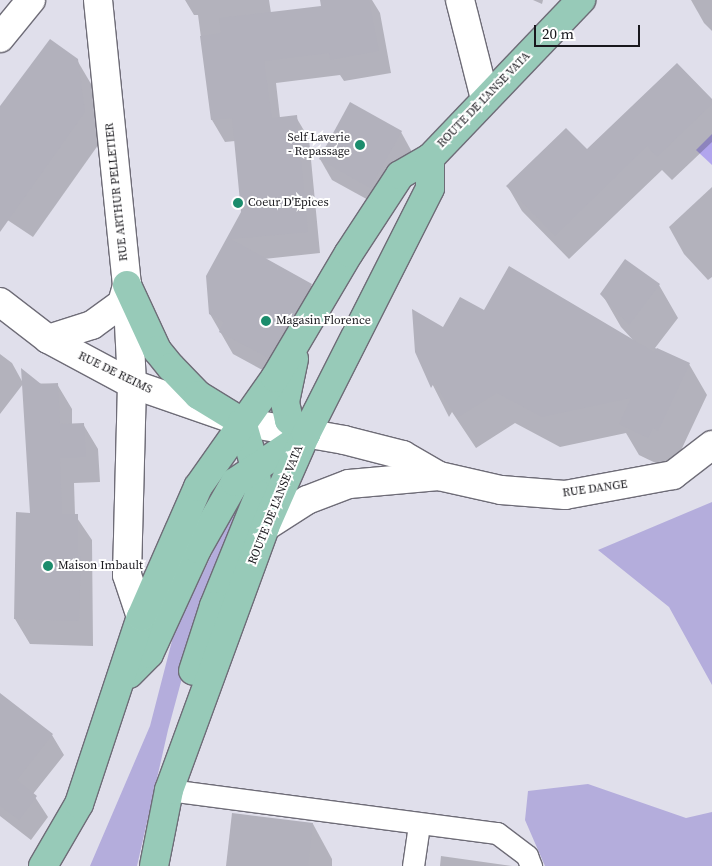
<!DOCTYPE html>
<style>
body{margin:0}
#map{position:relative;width:712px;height:866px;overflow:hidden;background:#e0dfeb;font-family:"Source Serif 4",serif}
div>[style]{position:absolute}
.green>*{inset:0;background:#b4addc}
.water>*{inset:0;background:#b1a5ed}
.shadow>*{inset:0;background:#0003}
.building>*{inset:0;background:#b2b1bc}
.roads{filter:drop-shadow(1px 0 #6e6c77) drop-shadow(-1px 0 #6e6c77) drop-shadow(0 1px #6e6c77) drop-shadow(0 -1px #6e6c77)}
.service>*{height:21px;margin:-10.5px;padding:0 10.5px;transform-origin:10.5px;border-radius:10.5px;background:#fff}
.minor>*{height:28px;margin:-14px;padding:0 14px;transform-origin:14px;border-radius:14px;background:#fff}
.tertiary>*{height:28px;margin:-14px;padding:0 14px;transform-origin:14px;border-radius:14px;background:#fff}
.primary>*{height:28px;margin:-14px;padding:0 14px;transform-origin:14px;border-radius:14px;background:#97cab8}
.dots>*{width:14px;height:14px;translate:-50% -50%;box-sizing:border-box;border:2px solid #fff;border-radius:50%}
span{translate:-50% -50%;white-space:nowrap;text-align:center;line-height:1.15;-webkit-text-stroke:4px #fff;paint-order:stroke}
.street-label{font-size:12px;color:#19181d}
.poi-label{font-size:12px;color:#19181d}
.right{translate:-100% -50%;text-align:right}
.left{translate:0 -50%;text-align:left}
.scale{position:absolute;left:534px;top:25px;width:106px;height:22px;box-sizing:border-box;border:2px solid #19181d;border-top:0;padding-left:6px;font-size:15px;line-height:18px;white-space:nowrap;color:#19181d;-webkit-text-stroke:4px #fff;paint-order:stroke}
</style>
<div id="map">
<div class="green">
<div style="clip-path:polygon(242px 491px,251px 496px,195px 630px,168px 730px,137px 866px,90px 866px,150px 726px,174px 633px)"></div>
<div style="clip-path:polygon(712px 502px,712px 685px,669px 607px,598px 550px)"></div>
<div style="clip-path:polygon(588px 784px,686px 818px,712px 812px,712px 866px,545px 866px,525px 820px,528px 791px)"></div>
</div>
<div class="water">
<div style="clip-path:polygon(712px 134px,712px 165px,696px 150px)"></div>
</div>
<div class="shadow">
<div style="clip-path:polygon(185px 0,269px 0,271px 13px,322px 7px,321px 0,372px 0,380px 13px,391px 73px,344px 81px,340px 75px,276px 83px,280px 118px,296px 117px,309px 139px,320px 253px,264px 259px,311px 285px,324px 307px,281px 380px,233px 354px,210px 314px,207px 276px,243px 212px,235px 141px,225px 142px,212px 120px,198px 15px,194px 15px)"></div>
<div style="clip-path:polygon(533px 0,543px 0,542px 4px)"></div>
<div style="clip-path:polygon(691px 0,712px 0,712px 31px,704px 23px)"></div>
<div style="clip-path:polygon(77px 60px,94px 89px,101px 141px,33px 237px,0 215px,0 108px)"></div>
<div style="clip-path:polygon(712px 101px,712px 142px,672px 180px,662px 170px,569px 259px,522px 211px,508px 187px)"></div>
<div style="clip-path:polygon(401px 132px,412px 152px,381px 207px,332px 180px,320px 159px)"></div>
<div style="clip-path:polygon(712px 187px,712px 277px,708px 280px,684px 254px,669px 227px)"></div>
<div style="clip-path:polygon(659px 285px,678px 318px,655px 348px,689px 364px,707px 395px,676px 461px,671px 458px,666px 468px,639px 455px,626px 433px,560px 447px,515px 423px,476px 448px,452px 412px,449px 417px,416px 352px,444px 328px,484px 312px,633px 340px,621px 327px,602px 294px)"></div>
<div style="clip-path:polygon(0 354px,12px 363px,23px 383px,57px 384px,72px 409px,72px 425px,83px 424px,98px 449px,100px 482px,74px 483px,75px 515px,92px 540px,93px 646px,30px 644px,15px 619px,31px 514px,23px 384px,0 414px)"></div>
<div style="clip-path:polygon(0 694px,52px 735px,64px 755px,33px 794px,48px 817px,31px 840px,0 816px)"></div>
<div style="clip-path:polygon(313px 824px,332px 859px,332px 866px,227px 866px)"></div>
<div style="clip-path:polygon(441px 856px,512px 866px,440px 866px)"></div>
</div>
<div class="building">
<div style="clip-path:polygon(320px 0,369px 0,379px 51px,330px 60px,329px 53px,264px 61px,272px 118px,297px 115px,308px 232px,231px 239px,312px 284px,269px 358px,219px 332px,224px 322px,209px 314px,206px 276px,241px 212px,232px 118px,211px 120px,200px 36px,221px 33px,219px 18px,321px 6px)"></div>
<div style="clip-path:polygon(50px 39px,78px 59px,85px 112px,0 232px,0 106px)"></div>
<div style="clip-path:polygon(677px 63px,712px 99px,712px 104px,657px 157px,647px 146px,555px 236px,506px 186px,566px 128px,587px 149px)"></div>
<div style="clip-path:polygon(350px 102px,402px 131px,370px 188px,319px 159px)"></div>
<div style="clip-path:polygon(625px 259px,660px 284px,629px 325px,600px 294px)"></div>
<div style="clip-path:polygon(509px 266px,654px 352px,657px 348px,690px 363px,658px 431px,653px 428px,648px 438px,619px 424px,631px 398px,542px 417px,497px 393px,457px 418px,434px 383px,431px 388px,415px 352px,412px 309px,443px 327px,460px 297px,484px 310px)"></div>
<div style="clip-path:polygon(21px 368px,41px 384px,58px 383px,60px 424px,84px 423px,86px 457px,60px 458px,62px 514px,78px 514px,78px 556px,81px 556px,79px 621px,14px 619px,16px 512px,30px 513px)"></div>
<div style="clip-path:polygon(0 693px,53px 734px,17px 780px,37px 796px,19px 820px,0 806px)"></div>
<div style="clip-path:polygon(232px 813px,313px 823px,308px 866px,226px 866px)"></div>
</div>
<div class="roads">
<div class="service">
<div style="left:169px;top:790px;width:331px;rotate:7.5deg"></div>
<div style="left:497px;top:833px;width:38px;rotate:37deg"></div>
<div style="left:527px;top:856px;width:11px;rotate:68deg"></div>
<div style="left:413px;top:866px;width:41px;rotate:-81.7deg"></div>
</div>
<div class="minor">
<div style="left:460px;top:0;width:102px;rotate:75.8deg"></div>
<div style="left:0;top:38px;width:49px;rotate:-50.8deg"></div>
<div style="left:0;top:302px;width:61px;rotate:37.6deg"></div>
<div style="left:48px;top:339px;width:95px;rotate:28.2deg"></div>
</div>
<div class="tertiary">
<div style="left:98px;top:0;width:286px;rotate:84.2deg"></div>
<div style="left:127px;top:285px;width:99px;rotate:87.1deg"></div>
<div style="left:132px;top:384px;width:191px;rotate:91.5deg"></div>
<div style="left:127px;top:575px;width:44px;rotate:71.6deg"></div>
<div style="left:48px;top:339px;width:46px;rotate:-17.7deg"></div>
<div style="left:92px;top:325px;width:37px;rotate:-36deg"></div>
<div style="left:122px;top:303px;width:19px;rotate:-74deg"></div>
<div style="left:132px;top:384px;width:116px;rotate:19.1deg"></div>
<div style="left:242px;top:422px;width:104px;rotate:10deg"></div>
<div style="left:344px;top:440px;width:61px;rotate:14.3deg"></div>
<div style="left:403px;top:455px;width:42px;rotate:30.3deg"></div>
<div style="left:265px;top:527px;width:50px;rotate:-32.7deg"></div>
<div style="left:307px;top:500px;width:45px;rotate:-20.9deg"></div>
<div style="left:349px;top:484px;width:90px;rotate:-5.1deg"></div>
<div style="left:439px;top:476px;width:64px;rotate:12.7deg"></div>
<div style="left:501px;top:490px;width:64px;rotate:4.5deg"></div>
<div style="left:565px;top:495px;width:110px;rotate:-10.5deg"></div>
<div style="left:673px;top:475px;width:49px;rotate:-37.6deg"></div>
</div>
<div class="primary">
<div style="left:127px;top:285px;width:72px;rotate:65.2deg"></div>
<div style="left:157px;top:350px;width:22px;rotate:51deg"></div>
<div style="left:171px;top:367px;width:39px;rotate:46deg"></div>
<div style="left:198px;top:395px;width:52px;rotate:31.5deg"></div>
<div style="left:242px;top:422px;width:47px;rotate:73.9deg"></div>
<div style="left:255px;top:467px;width:28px;rotate:82deg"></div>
<div style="left:259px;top:495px;width:120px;rotate:112.1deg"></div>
<div style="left:214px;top:606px;width:68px;rotate:107.9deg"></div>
<div style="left:129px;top:674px;width:28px;rotate:-45deg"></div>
<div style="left:149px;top:654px;width:115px;rotate:-65.4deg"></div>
<div style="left:197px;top:549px;width:77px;rotate:-60.4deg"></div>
<div style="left:235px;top:482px;width:86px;rotate:-34.1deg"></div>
<div style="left:306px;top:434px;width:22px;rotate:-141deg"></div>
<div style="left:289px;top:420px;width:18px;rotate:-103deg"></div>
<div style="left:285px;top:402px;width:44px;rotate:-78.2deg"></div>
<div style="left:43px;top:866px;width:72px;rotate:-59.9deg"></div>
<div style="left:79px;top:804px;width:197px;rotate:-71.7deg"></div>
<div style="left:141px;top:617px;width:142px;rotate:-66.3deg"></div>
<div style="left:198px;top:487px;width:133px;rotate:-54.8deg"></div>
<div style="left:275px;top:378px;width:145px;rotate:-59.4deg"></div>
<div style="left:349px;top:253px;width:93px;rotate:-56.8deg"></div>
<div style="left:400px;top:175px;width:34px;rotate:-30deg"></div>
<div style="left:430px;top:158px;width:219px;rotate:-46.3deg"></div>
<div style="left:154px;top:866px;width:77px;rotate:-78.8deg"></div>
<div style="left:169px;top:790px;width:280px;rotate:-69.9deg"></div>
<div style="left:265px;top:527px;width:102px;rotate:-66.2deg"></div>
<div style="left:306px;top:434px;width:275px;rotate:-63.2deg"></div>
<div style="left:430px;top:188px;width:30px;rotate:-90deg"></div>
</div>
</div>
<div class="dots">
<div style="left:360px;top:145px;background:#1b8c6c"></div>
<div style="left:238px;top:203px;background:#1b8c6c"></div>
<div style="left:266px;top:321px;background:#1b8c6c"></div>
<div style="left:48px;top:566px;background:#1b8c6c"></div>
</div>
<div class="street-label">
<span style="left:484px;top:100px;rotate:-46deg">ROUTE DE L'ANSE VATA</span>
<span style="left:117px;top:192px;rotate:-96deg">RUE ARTHUR PELLETIER</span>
<span style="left:115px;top:373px;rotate:26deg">RUE DE REIMS</span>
<span style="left:595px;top:489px;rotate:-8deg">RUE DANGE</span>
<span style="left:276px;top:505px;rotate:-68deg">ROUTE DE L'ANSE VATA</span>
</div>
<div class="poi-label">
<span class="right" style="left:350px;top:145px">Self Laverie<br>- Repassage</span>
<span class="left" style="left:248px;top:203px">Coeur D'Epices</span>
<span class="left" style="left:276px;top:321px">Magasin Florence</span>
<span class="left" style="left:58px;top:566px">Maison Imbault</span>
</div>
<div class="scale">20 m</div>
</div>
